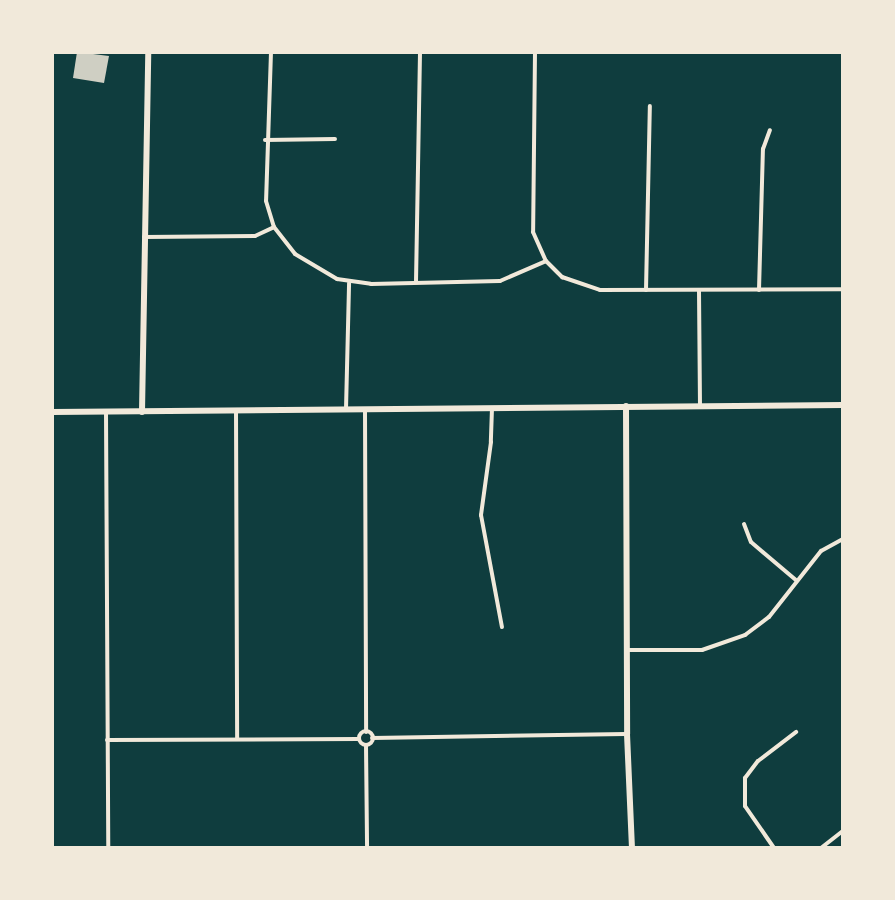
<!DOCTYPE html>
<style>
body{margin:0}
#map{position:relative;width:895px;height:900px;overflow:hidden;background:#0f3d3e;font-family:"Archivo Narrow",sans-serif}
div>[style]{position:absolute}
.building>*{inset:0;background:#cfcfc3}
.minor>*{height:4px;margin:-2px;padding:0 2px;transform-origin:2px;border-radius:2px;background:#f1e9da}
.minor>.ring{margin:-2px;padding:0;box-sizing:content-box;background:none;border:4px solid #f1e9da;border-radius:50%}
.secondary>*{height:6px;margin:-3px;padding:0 3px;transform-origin:3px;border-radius:3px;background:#f1e9da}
span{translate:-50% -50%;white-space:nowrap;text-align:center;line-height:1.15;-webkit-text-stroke:7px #f1e9da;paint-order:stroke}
.frame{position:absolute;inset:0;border:54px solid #f1e9da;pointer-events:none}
</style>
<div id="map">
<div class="building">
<div style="clip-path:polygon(77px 52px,109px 56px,104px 83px,73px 78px)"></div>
</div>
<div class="minor">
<div style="left:271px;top:52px;width:149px;rotate:91.9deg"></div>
<div style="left:266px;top:201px;width:27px;rotate:73deg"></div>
<div style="left:274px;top:227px;width:34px;rotate:52deg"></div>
<div style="left:295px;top:254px;width:49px;rotate:30.8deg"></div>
<div style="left:337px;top:279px;width:34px;rotate:8deg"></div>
<div style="left:371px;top:284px;width:129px;rotate:-1.3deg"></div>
<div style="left:500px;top:281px;width:50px;rotate:-23.5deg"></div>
<div style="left:535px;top:52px;width:180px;rotate:90.6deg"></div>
<div style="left:533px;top:232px;width:32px;rotate:66deg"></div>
<div style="left:546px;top:261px;width:23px;rotate:45deg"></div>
<div style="left:562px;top:277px;width:40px;rotate:18.9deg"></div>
<div style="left:600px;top:290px;width:243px;rotate:-0.2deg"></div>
<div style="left:265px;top:140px;width:70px;rotate:-0.8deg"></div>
<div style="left:144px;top:237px;width:111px;rotate:-0.5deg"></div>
<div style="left:255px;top:236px;width:21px;rotate:-25deg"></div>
<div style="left:416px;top:282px;width:230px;rotate:-89deg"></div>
<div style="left:646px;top:290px;width:184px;rotate:-88.8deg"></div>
<div style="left:759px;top:290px;width:141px;rotate:-88.4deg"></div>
<div style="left:763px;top:149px;width:20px;rotate:-70deg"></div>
<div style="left:699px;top:291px;width:114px;rotate:89.5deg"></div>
<div style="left:492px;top:408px;width:34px;rotate:92deg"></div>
<div style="left:491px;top:442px;width:74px;rotate:97.8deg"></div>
<div style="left:481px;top:515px;width:114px;rotate:79.4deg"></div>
<div style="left:346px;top:409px;width:126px;rotate:-88.6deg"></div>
<div style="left:236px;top:410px;width:328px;rotate:89.8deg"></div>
<div style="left:365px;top:410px;width:322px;rotate:89.8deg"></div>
<div style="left:106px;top:412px;width:436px;rotate:89.7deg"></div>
<div style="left:744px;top:524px;width:19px;rotate:69deg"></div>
<div style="left:751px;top:542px;width:60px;rotate:40.3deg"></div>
<div style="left:628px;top:650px;width:74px"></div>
<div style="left:702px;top:650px;width:46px;rotate:-19.2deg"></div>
<div style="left:745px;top:635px;width:30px;rotate:-37deg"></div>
<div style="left:769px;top:617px;width:84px;rotate:-51.8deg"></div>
<div style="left:821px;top:551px;width:25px;rotate:-29deg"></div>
<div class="ring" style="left:359px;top:731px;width:10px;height:10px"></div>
<div style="left:372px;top:738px;width:254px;rotate:-0.9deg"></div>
<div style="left:107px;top:740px;width:252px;rotate:-0.2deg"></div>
<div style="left:366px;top:745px;width:103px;rotate:89.4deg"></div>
<div style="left:774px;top:848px;width:51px;rotate:-124.6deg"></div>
<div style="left:745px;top:806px;width:28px;rotate:-90deg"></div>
<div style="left:745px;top:778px;width:21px;rotate:-53deg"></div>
<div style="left:758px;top:761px;width:48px;rotate:-37.3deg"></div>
<div style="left:821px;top:848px;width:28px;rotate:-38deg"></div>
</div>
<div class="secondary">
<div style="left:626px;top:406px;width:328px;rotate:89.8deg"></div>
<div style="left:627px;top:734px;width:114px;rotate:87.5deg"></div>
<div style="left:52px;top:412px;width:791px;rotate:-0.51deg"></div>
<div style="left:142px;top:412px;width:360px;rotate:-89deg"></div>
</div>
<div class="frame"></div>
</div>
